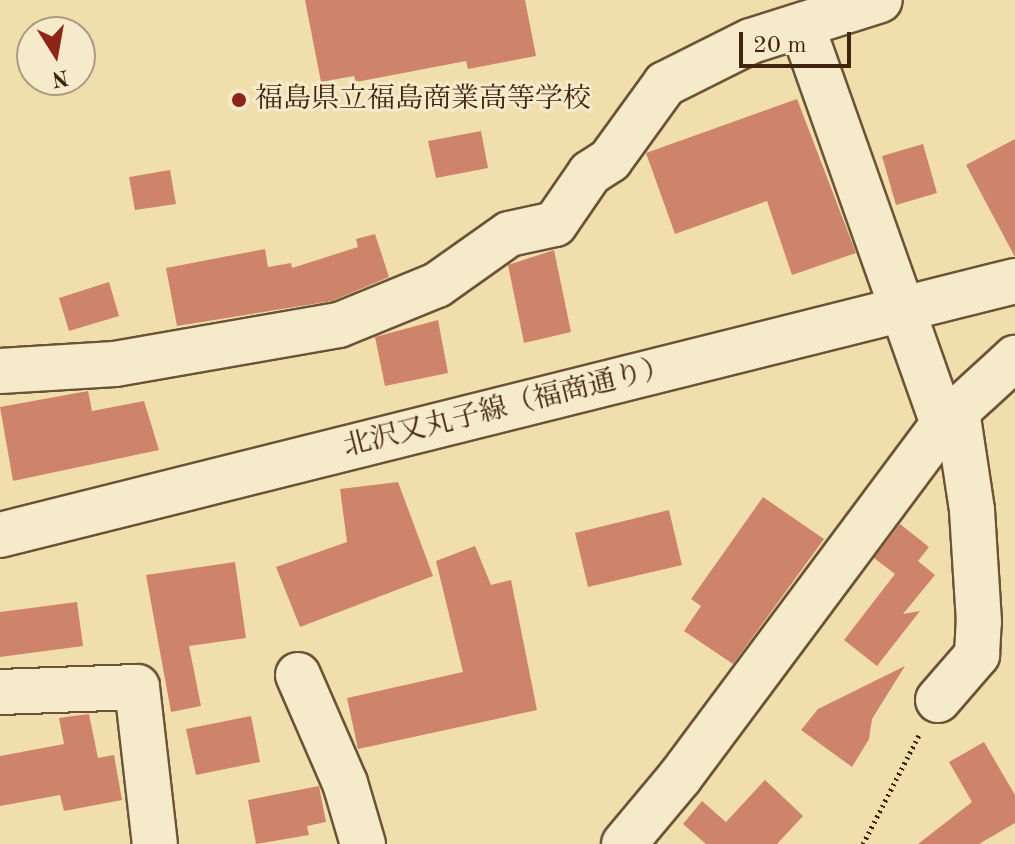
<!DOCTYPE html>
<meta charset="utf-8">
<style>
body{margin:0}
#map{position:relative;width:1015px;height:844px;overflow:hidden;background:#f0dfad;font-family:"Old Standard TT","Noto Serif JP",serif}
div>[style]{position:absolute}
.building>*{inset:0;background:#ce846a}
.path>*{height:5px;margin-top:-2.5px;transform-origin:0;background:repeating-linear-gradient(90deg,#41240e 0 2px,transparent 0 6px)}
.roads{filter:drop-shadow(2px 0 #6d5336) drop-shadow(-2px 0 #6d5336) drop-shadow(0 2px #6d5336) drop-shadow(0 -2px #6d5336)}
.minor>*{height:44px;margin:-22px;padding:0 22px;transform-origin:22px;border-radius:22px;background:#f5eaca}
.dots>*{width:22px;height:22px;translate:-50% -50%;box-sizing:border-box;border:4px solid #f5eaca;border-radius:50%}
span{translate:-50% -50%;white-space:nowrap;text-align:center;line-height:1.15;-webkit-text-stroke:6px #f5eaca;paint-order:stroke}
.poi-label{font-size:28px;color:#41240e}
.left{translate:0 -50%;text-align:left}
.street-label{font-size:28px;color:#41240e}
.north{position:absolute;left:16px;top:16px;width:80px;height:80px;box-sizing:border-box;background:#f5eaca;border:2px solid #ad9b7f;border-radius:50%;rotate:169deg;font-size:22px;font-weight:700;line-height:32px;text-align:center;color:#41240e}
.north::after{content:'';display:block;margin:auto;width:28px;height:36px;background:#8f2418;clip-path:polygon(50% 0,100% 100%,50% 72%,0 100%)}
.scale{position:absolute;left:739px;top:32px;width:112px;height:36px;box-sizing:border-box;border:4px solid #41240e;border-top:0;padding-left:10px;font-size:24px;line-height:28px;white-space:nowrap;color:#41240e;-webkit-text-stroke:6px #f5eaca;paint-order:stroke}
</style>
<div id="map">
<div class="building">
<div style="clip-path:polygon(305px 0,525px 0,536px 56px,468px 69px,466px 61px,356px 82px,354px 76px,321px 82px)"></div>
<div style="clip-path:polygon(797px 99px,856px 253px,792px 275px,767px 201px,675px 234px,646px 153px)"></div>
<div style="clip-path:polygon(481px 131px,488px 168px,436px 178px,428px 141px)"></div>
<div style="clip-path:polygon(1015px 139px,1015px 257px,966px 165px)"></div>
<div style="clip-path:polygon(923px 144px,937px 193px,896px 205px,882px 156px)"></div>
<div style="clip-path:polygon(170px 170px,176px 204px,135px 210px,129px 177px)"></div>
<div style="clip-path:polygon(375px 234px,389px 277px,332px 301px,177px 326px,166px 268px,265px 249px,268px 267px,291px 263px,292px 268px,358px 247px,356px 239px)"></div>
<div style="clip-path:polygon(554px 250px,571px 332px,524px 343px,508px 265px)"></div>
<div style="clip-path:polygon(109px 282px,119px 316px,69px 331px,59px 298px)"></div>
<div style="clip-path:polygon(438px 320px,448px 373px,385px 386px,375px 337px)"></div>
<div style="clip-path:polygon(88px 391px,92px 411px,144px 401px,159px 450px,13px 481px,0 407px)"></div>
<div style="clip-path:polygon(398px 482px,433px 576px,300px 627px,276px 567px,347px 542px,340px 489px)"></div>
<div style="clip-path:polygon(763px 497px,824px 539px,733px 664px,684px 631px,701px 606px,691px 599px)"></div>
<div style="clip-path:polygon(669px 510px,682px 565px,588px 587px,575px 533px)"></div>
<div style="clip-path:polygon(900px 524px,929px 547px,918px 561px,935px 575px,903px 614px,920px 611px,877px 666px,844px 640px,895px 574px,874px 558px)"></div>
<div style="clip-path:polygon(475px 546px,491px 585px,511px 580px,537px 710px,358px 749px,347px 698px,463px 672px,436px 561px)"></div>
<div style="clip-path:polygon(235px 562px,246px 638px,189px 646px,201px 706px,171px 712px,146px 575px)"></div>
<div style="clip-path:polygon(77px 602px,83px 646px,0 657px,0 612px)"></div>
<div style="clip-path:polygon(905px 666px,872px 719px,869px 739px,852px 767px,801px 730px,818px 709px)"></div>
<div style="clip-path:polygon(89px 714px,98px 758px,114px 755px,122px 800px,64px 811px,60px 795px,0 806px,0 756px,64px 744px,59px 718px)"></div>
<div style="clip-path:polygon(251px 716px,260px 762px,196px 775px,186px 729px)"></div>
<div style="clip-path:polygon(984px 742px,1015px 795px,1015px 823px,979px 844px,918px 844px,972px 802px,949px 762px)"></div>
<div style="clip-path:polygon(765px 780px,803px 816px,777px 844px,706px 844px,683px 824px,702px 801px,726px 822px)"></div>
<div style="clip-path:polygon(319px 786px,326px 822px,307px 826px,309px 835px,256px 844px,248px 800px)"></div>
</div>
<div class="path">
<div style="left:863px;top:844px;width:125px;rotate:-62.8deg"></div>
</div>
<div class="roads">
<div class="minor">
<div style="left:0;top:371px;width:115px;rotate:-3.5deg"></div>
<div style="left:115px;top:364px;width:227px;rotate:-9.9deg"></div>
<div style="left:339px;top:325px;width:106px;rotate:-22.2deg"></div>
<div style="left:437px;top:285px;width:88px;rotate:-35.3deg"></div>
<div style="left:509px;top:234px;width:47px;rotate:-12.3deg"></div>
<div style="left:555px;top:224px;width:62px;rotate:-55.5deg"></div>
<div style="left:590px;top:173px;width:24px;rotate:-33deg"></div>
<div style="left:610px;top:160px;width:94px;rotate:-54.1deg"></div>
<div style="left:665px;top:84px;width:96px;rotate:-26.6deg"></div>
<div style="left:751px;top:41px;width:135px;rotate:-17.6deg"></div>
<div style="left:943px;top:424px;width:98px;rotate:-42.5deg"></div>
<div style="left:0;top:535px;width:1046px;rotate:-14.05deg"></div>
<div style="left:298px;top:675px;width:118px;rotate:66.5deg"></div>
<div style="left:345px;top:783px;width:64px;rotate:73.6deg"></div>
<div style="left:0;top:692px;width:137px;rotate:-2.1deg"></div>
<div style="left:137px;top:687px;width:158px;rotate:83.5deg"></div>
<div style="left:938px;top:700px;width:60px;rotate:-49.1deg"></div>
<div style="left:977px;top:655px;width:33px;rotate:-87deg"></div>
<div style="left:979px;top:622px;width:112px;rotate:-93.6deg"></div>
<div style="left:972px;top:510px;width:100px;rotate:-98.6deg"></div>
<div style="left:624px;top:844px;width:87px;rotate:-50.1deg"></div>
<div style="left:680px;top:777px;width:440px;rotate:-53.3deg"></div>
<div style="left:943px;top:424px;width:423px;rotate:-109.5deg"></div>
</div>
</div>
<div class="dots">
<div style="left:239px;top:100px;background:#8f2418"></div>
</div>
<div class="poi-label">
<span class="left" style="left:255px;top:100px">福島県立福島商業高等学校</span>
</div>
<div class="street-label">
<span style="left:507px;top:408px;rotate:-14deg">北沢又丸子線（福商通り）</span>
</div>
<div class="north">N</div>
<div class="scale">20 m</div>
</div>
